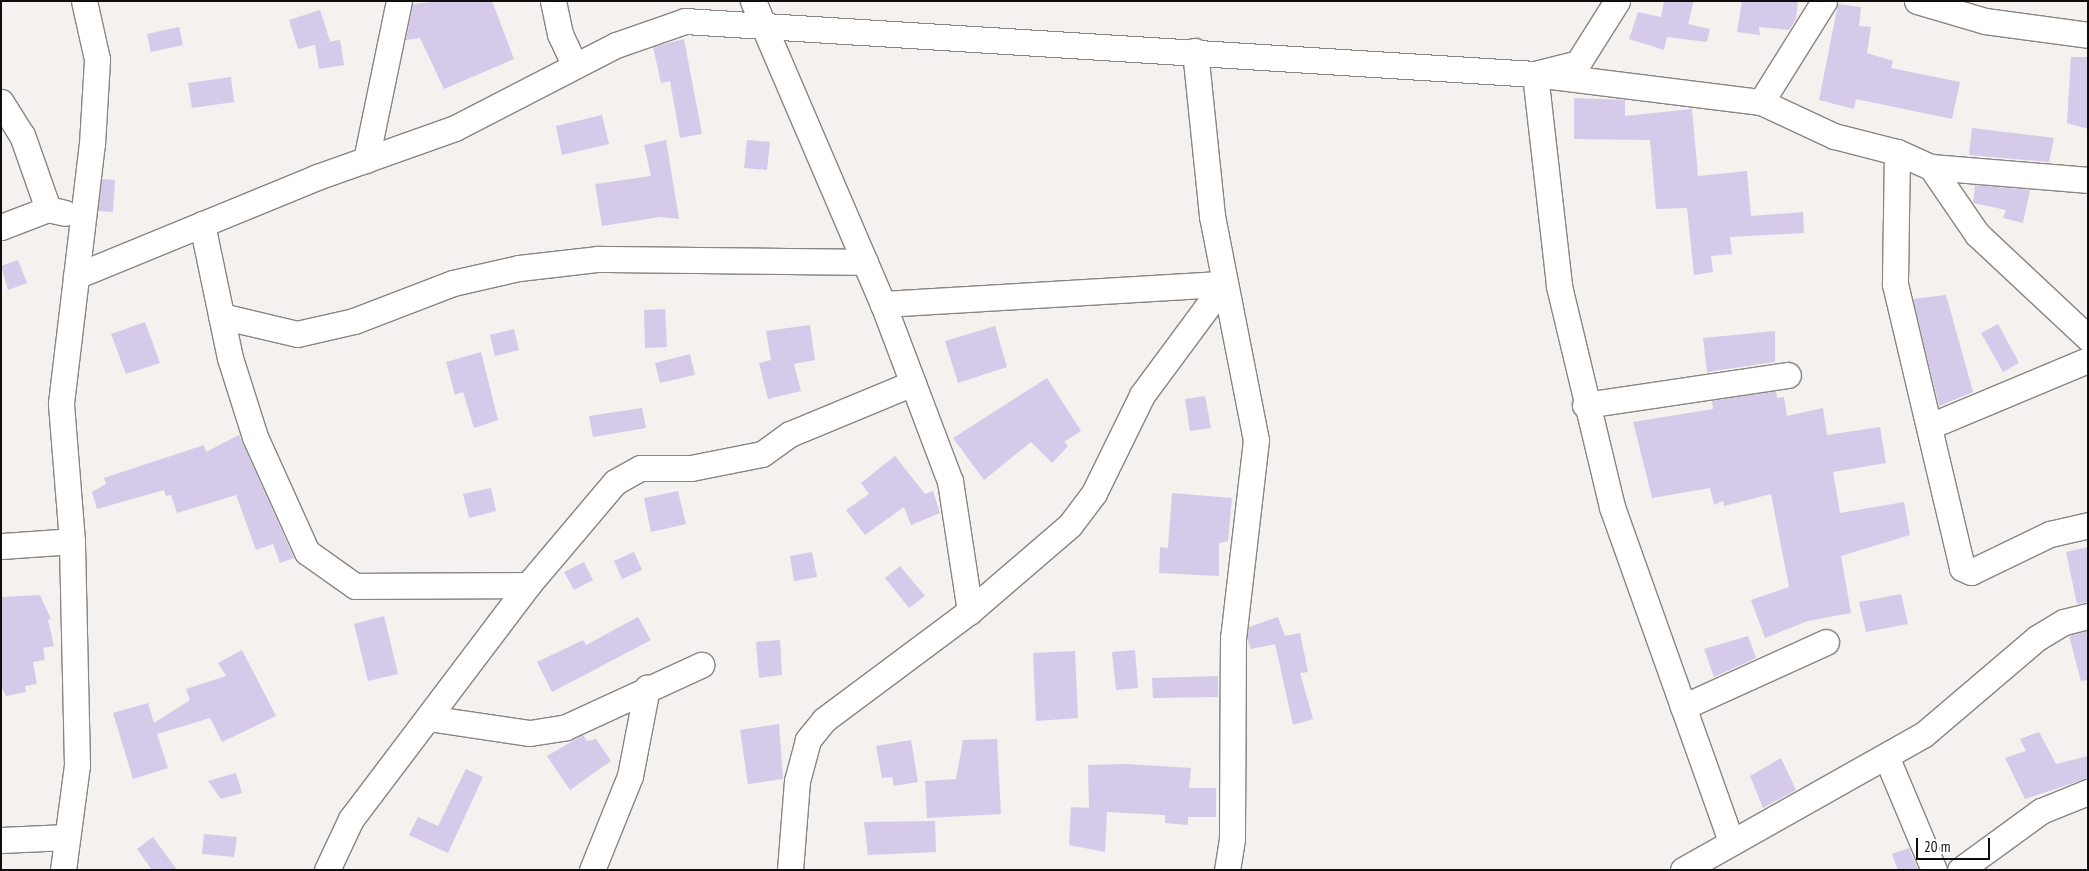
<!DOCTYPE html>
<style>
body{margin:0}
#map{position:relative;width:2089px;height:871px;overflow:hidden;background:#f4f1ee;font-family:"PT Sans Narrow",sans-serif}
div>[style]{position:absolute}
.building>*{inset:0;background:#d5caea}
.roads{filter:drop-shadow(1px 0 #888582) drop-shadow(-1px 0 #888582) drop-shadow(0 1px #888582) drop-shadow(0 -1px #888582)}
.minor>*{height:25px;margin:-12.5px;padding:0 12.5px;transform-origin:12.5px;border-radius:12.5px;background:#fff}
span{translate:-50% -50%;white-space:nowrap;text-align:center;line-height:1.15;-webkit-text-stroke:4px #fff;paint-order:stroke}
.frame{position:absolute;inset:0;border:2px solid #0f0e0d;pointer-events:none}
.scale{position:absolute;left:1916px;top:838px;width:74px;height:22px;box-sizing:border-box;border:2px solid #0f0e0d;border-top:0;padding-left:6px;font-size:15px;line-height:18px;white-space:nowrap;color:#0f0e0d;-webkit-text-stroke:4px #fff;paint-order:stroke}
</style>
<div id="map">
<div class="building">
<div style="clip-path:polygon(439px 1px,492px 1px,514px 59px,444px 89px,420px 38px,406px 40px,413px 4px)"></div>
<div style="clip-path:polygon(1664px 1px,1694px 1px,1688px 24px,1710px 29px,1707px 42px,1667px 37px,1664px 50px,1629px 39px,1638px 12px,1661px 17px)"></div>
<div style="clip-path:polygon(1742px 1px,1798px 1px,1796px 19px,1789px 30px,1759px 27px,1760px 35px,1737px 32px)"></div>
<div style="clip-path:polygon(1838px 4px,1861px 7px,1859px 26px,1871px 27px,1867px 53px,1893px 61px,1891px 68px,1960px 82px,1952px 119px,1856px 99px,1854px 109px,1819px 100px)"></div>
<div style="clip-path:polygon(320px 10px,330px 41px,298px 49px,289px 20px)"></div>
<div style="clip-path:polygon(179px 27px,183px 45px,151px 52px,147px 34px)"></div>
<div style="clip-path:polygon(684px 39px,702px 134px,680px 138px,670px 81px,661px 83px,653px 47px)"></div>
<div style="clip-path:polygon(340px 40px,344px 65px,319px 69px,315px 44px)"></div>
<div style="clip-path:polygon(2071px 57px,2088px 57px,2088px 129px,2067px 123px)"></div>
<div style="clip-path:polygon(231px 77px,234px 102px,192px 108px,188px 83px)"></div>
<div style="clip-path:polygon(1574px 98px,1625px 100px,1625px 116px,1692px 109px,1698px 176px,1747px 171px,1751px 216px,1803px 212px,1804px 233px,1730px 237px,1732px 254px,1711px 256px,1713px 272px,1694px 275px,1687px 208px,1656px 209px,1650px 140px,1574px 139px)"></div>
<div style="clip-path:polygon(602px 115px,609px 144px,562px 155px,556px 126px)"></div>
<div style="clip-path:polygon(1972px 128px,2054px 138px,2049px 162px,1969px 155px)"></div>
<div style="clip-path:polygon(666px 140px,679px 219px,660px 217px,602px 226px,595px 184px,651px 176px,644px 145px)"></div>
<div style="clip-path:polygon(747px 140px,770px 142px,767px 170px,744px 168px)"></div>
<div style="clip-path:polygon(102px 179px,115px 180px,113px 212px,98px 211px)"></div>
<div style="clip-path:polygon(1975px 185px,2030px 190px,2023px 223px,2003px 218px,2006px 210px,1973px 203px)"></div>
<div style="clip-path:polygon(18px 260px,27px 283px,8px 290px,1px 266px)"></div>
<div style="clip-path:polygon(1946px 295px,1973px 392px,1939px 406px,1913px 299px)"></div>
<div style="clip-path:polygon(665px 309px,667px 347px,645px 348px,644px 310px)"></div>
<div style="clip-path:polygon(145px 322px,160px 363px,126px 374px,111px 334px)"></div>
<div style="clip-path:polygon(1998px 324px,2019px 363px,2003px 372px,1981px 333px)"></div>
<div style="clip-path:polygon(810px 325px,815px 360px,794px 364px,801px 391px,768px 399px,759px 363px,771px 360px,766px 331px)"></div>
<div style="clip-path:polygon(995px 326px,1007px 367px,958px 383px,945px 341px)"></div>
<div style="clip-path:polygon(514px 329px,519px 350px,495px 356px,490px 335px)"></div>
<div style="clip-path:polygon(1775px 331px,1775px 362px,1707px 372px,1703px 338px)"></div>
<div style="clip-path:polygon(481px 352px,498px 420px,474px 428px,463px 392px,455px 395px,446px 362px)"></div>
<div style="clip-path:polygon(690px 354px,695px 375px,660px 383px,655px 363px)"></div>
<div style="clip-path:polygon(1047px 378px,1081px 431px,1064px 442px,1068px 446px,1052px 463px,1031px 442px,984px 480px,953px 438px)"></div>
<div style="clip-path:polygon(1776px 391px,1777px 398px,1784px 397px,1787px 416px,1823px 408px,1827px 435px,1880px 427px,1886px 463px,1833px 472px,1840px 513px,1904px 502px,1910px 535px,1841px 556px,1851px 613px,1808px 621px,1765px 638px,1751px 600px,1789px 587px,1771px 494px,1724px 506px,1723px 501px,1714px 505px,1710px 488px,1652px 498px,1633px 422px,1713px 409px,1712px 401px)"></div>
<div style="clip-path:polygon(1205px 396px,1211px 428px,1190px 431px,1185px 399px)"></div>
<div style="clip-path:polygon(642px 408px,646px 428px,593px 437px,589px 416px)"></div>
<div style="clip-path:polygon(239px 435px,294px 558px,280px 563px,273px 544px,256px 550px,236px 495px,177px 513px,171px 495px,166px 496px,164px 490px,97px 509px,92px 492px,106px 484px,104px 478px,204px 445px,206px 452px)"></div>
<div style="clip-path:polygon(895px 456px,925px 494px,933px 491px,940px 513px,911px 525px,904px 507px,865px 535px,846px 510px,869px 494px,861px 483px)"></div>
<div style="clip-path:polygon(491px 488px,496px 511px,469px 518px,463px 494px)"></div>
<div style="clip-path:polygon(678px 491px,686px 524px,651px 532px,644px 498px)"></div>
<div style="clip-path:polygon(1172px 493px,1232px 498px,1228px 541px,1219px 543px,1219px 576px,1159px 573px,1160px 547px,1168px 548px)"></div>
<div style="clip-path:polygon(2088px 547px,2088px 602px,2077px 604px,2066px 552px)"></div>
<div style="clip-path:polygon(634px 552px,642px 570px,622px 579px,614px 561px)"></div>
<div style="clip-path:polygon(812px 552px,817px 577px,794px 581px,790px 556px)"></div>
<div style="clip-path:polygon(584px 562px,593px 580px,574px 590px,564px 572px)"></div>
<div style="clip-path:polygon(900px 566px,925px 596px,909px 608px,885px 578px)"></div>
<div style="clip-path:polygon(1901px 594px,1908px 624px,1866px 632px,1859px 602px)"></div>
<div style="clip-path:polygon(40px 595px,51px 619px,48px 620px,54px 646px,43px 648px,45px 660px,33px 662px,37px 684px,25px 686px,26px 692px,6px 696px,1px 686px,1px 597px)"></div>
<div style="clip-path:polygon(384px 616px,398px 674px,368px 681px,354px 624px)"></div>
<div style="clip-path:polygon(638px 617px,651px 640px,552px 692px,537px 662px,583px 640px,586px 645px)"></div>
<div style="clip-path:polygon(1278px 617px,1285px 636px,1300px 633px,1308px 672px,1300px 673px,1313px 719px,1293px 725px,1275px 644px,1251px 649px,1247px 638px,1249px 627px)"></div>
<div style="clip-path:polygon(2088px 631px,2088px 680px,2081px 681px,2069px 636px)"></div>
<div style="clip-path:polygon(1748px 636px,1756px 658px,1714px 677px,1704px 649px)"></div>
<div style="clip-path:polygon(780px 640px,782px 675px,759px 678px,756px 642px)"></div>
<div style="clip-path:polygon(242px 650px,276px 716px,222px 742px,210px 718px,157px 734px,168px 768px,133px 779px,113px 713px,148px 703px,154px 723px,190px 700px,186px 689px,226px 676px,218px 663px)"></div>
<div style="clip-path:polygon(1135px 650px,1138px 688px,1116px 690px,1112px 652px)"></div>
<div style="clip-path:polygon(1075px 651px,1078px 718px,1036px 721px,1033px 653px)"></div>
<div style="clip-path:polygon(1218px 676px,1218px 697px,1153px 698px,1152px 678px)"></div>
<div style="clip-path:polygon(779px 724px,783px 779px,748px 784px,740px 730px)"></div>
<div style="clip-path:polygon(2039px 732px,2056px 764px,2088px 756px,2088px 778px,2025px 799px,2005px 758px,2026px 751px,2020px 739px)"></div>
<div style="clip-path:polygon(583px 735px,587px 741px,596px 739px,611px 761px,570px 790px,547px 756px)"></div>
<div style="clip-path:polygon(997px 739px,1001px 814px,927px 818px,925px 781px,956px 779px,963px 740px)"></div>
<div style="clip-path:polygon(911px 740px,918px 782px,894px 786px,892px 777px,882px 778px,876px 746px)"></div>
<div style="clip-path:polygon(1781px 758px,1796px 790px,1763px 808px,1750px 776px)"></div>
<div style="clip-path:polygon(1126px 764px,1191px 768px,1189px 788px,1216px 788px,1216px 817px,1188px 817px,1188px 825px,1165px 823px,1165px 815px,1107px 812px,1105px 852px,1069px 845px,1071px 807px,1089px 808px,1088px 765px)"></div>
<div style="clip-path:polygon(466px 769px,483px 777px,448px 853px,409px 835px,418px 817px,438px 826px)"></div>
<div style="clip-path:polygon(236px 773px,242px 793px,221px 799px,208px 781px)"></div>
<div style="clip-path:polygon(935px 821px,936px 852px,868px 855px,864px 822px)"></div>
<div style="clip-path:polygon(204px 834px,237px 837px,234px 857px,202px 854px)"></div>
<div style="clip-path:polygon(153px 837px,177px 870px,152px 870px,137px 849px)"></div>
<div style="clip-path:polygon(1909px 848px,1918px 870px,1898px 870px,1892px 854px)"></div>
</div>
<div class="roads">
<div class="minor">
<div style="left:553px;top:1px;width:34px;rotate:78deg"></div>
<div style="left:560px;top:34px;width:35px;rotate:65deg"></div>
<div style="left:753px;top:1px;width:330px;rotate:66.8deg"></div>
<div style="left:883px;top:304px;width:189px;rotate:69.3deg"></div>
<div style="left:950px;top:481px;width:132px;rotate:81.3deg"></div>
<div style="left:970px;top:611px;width:182px;rotate:143.3deg"></div>
<div style="left:824px;top:720px;width:26px;rotate:129deg"></div>
<div style="left:808px;top:740px;width:42px;rotate:105deg"></div>
<div style="left:797px;top:781px;width:89px;rotate:94.5deg"></div>
<div style="left:1617px;top:1px;width:73px;rotate:122.2deg"></div>
<div style="left:1578px;top:63px;width:44px;rotate:165.7deg"></div>
<div style="left:1535px;top:74px;width:213px;rotate:83.5deg"></div>
<div style="left:1559px;top:286px;width:227px;rotate:76.5deg"></div>
<div style="left:1612px;top:507px;width:356px;rotate:70.4deg"></div>
<div style="left:1917px;top:1px;width:71px;rotate:16.4deg"></div>
<div style="left:1985px;top:21px;width:104px;rotate:7.7deg"></div>
<div style="left:1195px;top:51px;width:166px;rotate:84.1deg"></div>
<div style="left:1212px;top:216px;width:228px;rotate:78.9deg"></div>
<div style="left:1256px;top:440px;width:199px;rotate:96.6deg"></div>
<div style="left:1233px;top:638px;width:201px;rotate:90.3deg"></div>
<div style="left:1232px;top:839px;width:31px;rotate:99deg"></div>
<div style="left:1px;top:102px;width:39px;rotate:58deg"></div>
<div style="left:22px;top:135px;width:78px;rotate:70.6deg"></div>
<div style="left:1761px;top:102px;width:119px;rotate:-58deg"></div>
<div style="left:1897px;top:152px;width:132px;rotate:90.9deg"></div>
<div style="left:1895px;top:284px;width:292px;rotate:76.7deg"></div>
<div style="left:1962px;top:568px;width:10px;rotate:24deg"></div>
<div style="left:1971px;top:572px;width:88px;rotate:-25.7deg"></div>
<div style="left:2050px;top:534px;width:39px;rotate:-13deg"></div>
<div style="left:366px;top:160px;width:162px;rotate:-78.3deg"></div>
<div style="left:1931px;top:167px;width:158px;rotate:4.7deg"></div>
<div style="left:202px;top:224px;width:137px;rotate:78.2deg"></div>
<div style="left:230px;top:358px;width:83px;rotate:72.4deg"></div>
<div style="left:255px;top:437px;width:126px;rotate:65.7deg"></div>
<div style="left:307px;top:552px;width:59px;rotate:35.3deg"></div>
<div style="left:355px;top:586px;width:173px;rotate:-0.3deg"></div>
<div style="left:1px;top:227px;width:50px;rotate:-21deg"></div>
<div style="left:48px;top:209px;width:17px;rotate:13deg"></div>
<div style="left:76px;top:276px;width:261px;rotate:-22.3deg"></div>
<div style="left:317px;top:177px;width:146px;rotate:-19.5deg"></div>
<div style="left:455px;top:128px;width:181px;rotate:-27.3deg"></div>
<div style="left:616px;top:45px;width:73px;rotate:-19.2deg"></div>
<div style="left:685px;top:21px;width:852px;rotate:3.57deg"></div>
<div style="left:1535px;top:74px;width:228px;rotate:7.1deg"></div>
<div style="left:1761px;top:102px;width:81px;rotate:25deg"></div>
<div style="left:1834px;top:136px;width:65px;rotate:14.3deg"></div>
<div style="left:1897px;top:152px;width:37px;rotate:24deg"></div>
<div style="left:1931px;top:167px;width:81px;rotate:55.5deg"></div>
<div style="left:1977px;top:234px;width:152px;rotate:43.1deg"></div>
<div style="left:883px;top:304px;width:342px;rotate:-3.4deg"></div>
<div style="left:221px;top:316px;width:78px;rotate:13.3deg"></div>
<div style="left:297px;top:334px;width:58px;rotate:-12.8deg"></div>
<div style="left:354px;top:321px;width:106px;rotate:-21deg"></div>
<div style="left:453px;top:283px;width:68px;rotate:-12.8deg"></div>
<div style="left:519px;top:268px;width:80px;rotate:-6.5deg"></div>
<div style="left:598px;top:259px;width:267px;rotate:0.6deg"></div>
<div style="left:1585px;top:405px;width:205px;rotate:-8.4deg"></div>
<div style="left:1930px;top:426px;width:171px;rotate:-22.7deg"></div>
<div style="left:1px;top:546px;width:71px;rotate:-4deg"></div>
<div style="left:970px;top:611px;width:132px;rotate:-40.7deg"></div>
<div style="left:1070px;top:525px;width:40px;rotate:-53deg"></div>
<div style="left:1094px;top:493px;width:109px;rotate:-63.9deg"></div>
<div style="left:1142px;top:395px;width:138px;rotate:-53.5deg"></div>
<div style="left:1683px;top:707px;width:157px;rotate:-24.4deg"></div>
<div style="left:428px;top:718px;width:103px;rotate:8.4deg"></div>
<div style="left:530px;top:733px;width:36px;rotate:-9deg"></div>
<div style="left:566px;top:727px;width:149px;rotate:-24.7deg"></div>
<div style="left:1886px;top:756px;width:124px;rotate:67.2deg"></div>
<div style="left:1px;top:840px;width:66px;rotate:-2.6deg"></div>
<div style="left:63px;top:870px;width:106px;rotate:-82.4deg"></div>
<div style="left:77px;top:765px;width:224px;rotate:-91.3deg"></div>
<div style="left:72px;top:541px;width:138px;rotate:-94.6deg"></div>
<div style="left:61px;top:403px;width:261px;rotate:-83.2deg"></div>
<div style="left:92px;top:144px;width:85px;rotate:-86.6deg"></div>
<div style="left:97px;top:59px;width:59px;rotate:-102.6deg"></div>
<div style="left:327px;top:870px;width:56px;rotate:-64.8deg"></div>
<div style="left:351px;top:819px;width:293px;rotate:-52.9deg"></div>
<div style="left:528px;top:585px;width:135px;rotate:-49.8deg"></div>
<div style="left:615px;top:482px;width:29px;rotate:-29deg"></div>
<div style="left:640px;top:468px;width:51px"></div>
<div style="left:691px;top:468px;width:72px;rotate:-11.2deg"></div>
<div style="left:762px;top:454px;width:34px;rotate:-36deg"></div>
<div style="left:790px;top:434px;width:133px;rotate:-22.5deg"></div>
<div style="left:592px;top:870px;width:101px;rotate:-68deg"></div>
<div style="left:630px;top:776px;width:90px;rotate:-79.1deg"></div>
<div style="left:1683px;top:870px;width:275px;rotate:-29.4deg"></div>
<div style="left:1923px;top:735px;width:150px;rotate:-40.4deg"></div>
<div style="left:2037px;top:638px;width:31px;rotate:-31deg"></div>
<div style="left:2064px;top:622px;width:25px;rotate:-14deg"></div>
<div style="left:1960px;top:870px;width:100px;rotate:-36.1deg"></div>
<div style="left:2041px;top:811px;width:51px;rotate:-22deg"></div>
</div>
</div>
<div class="frame"></div>
<div class="scale">20 m</div>
</div>
